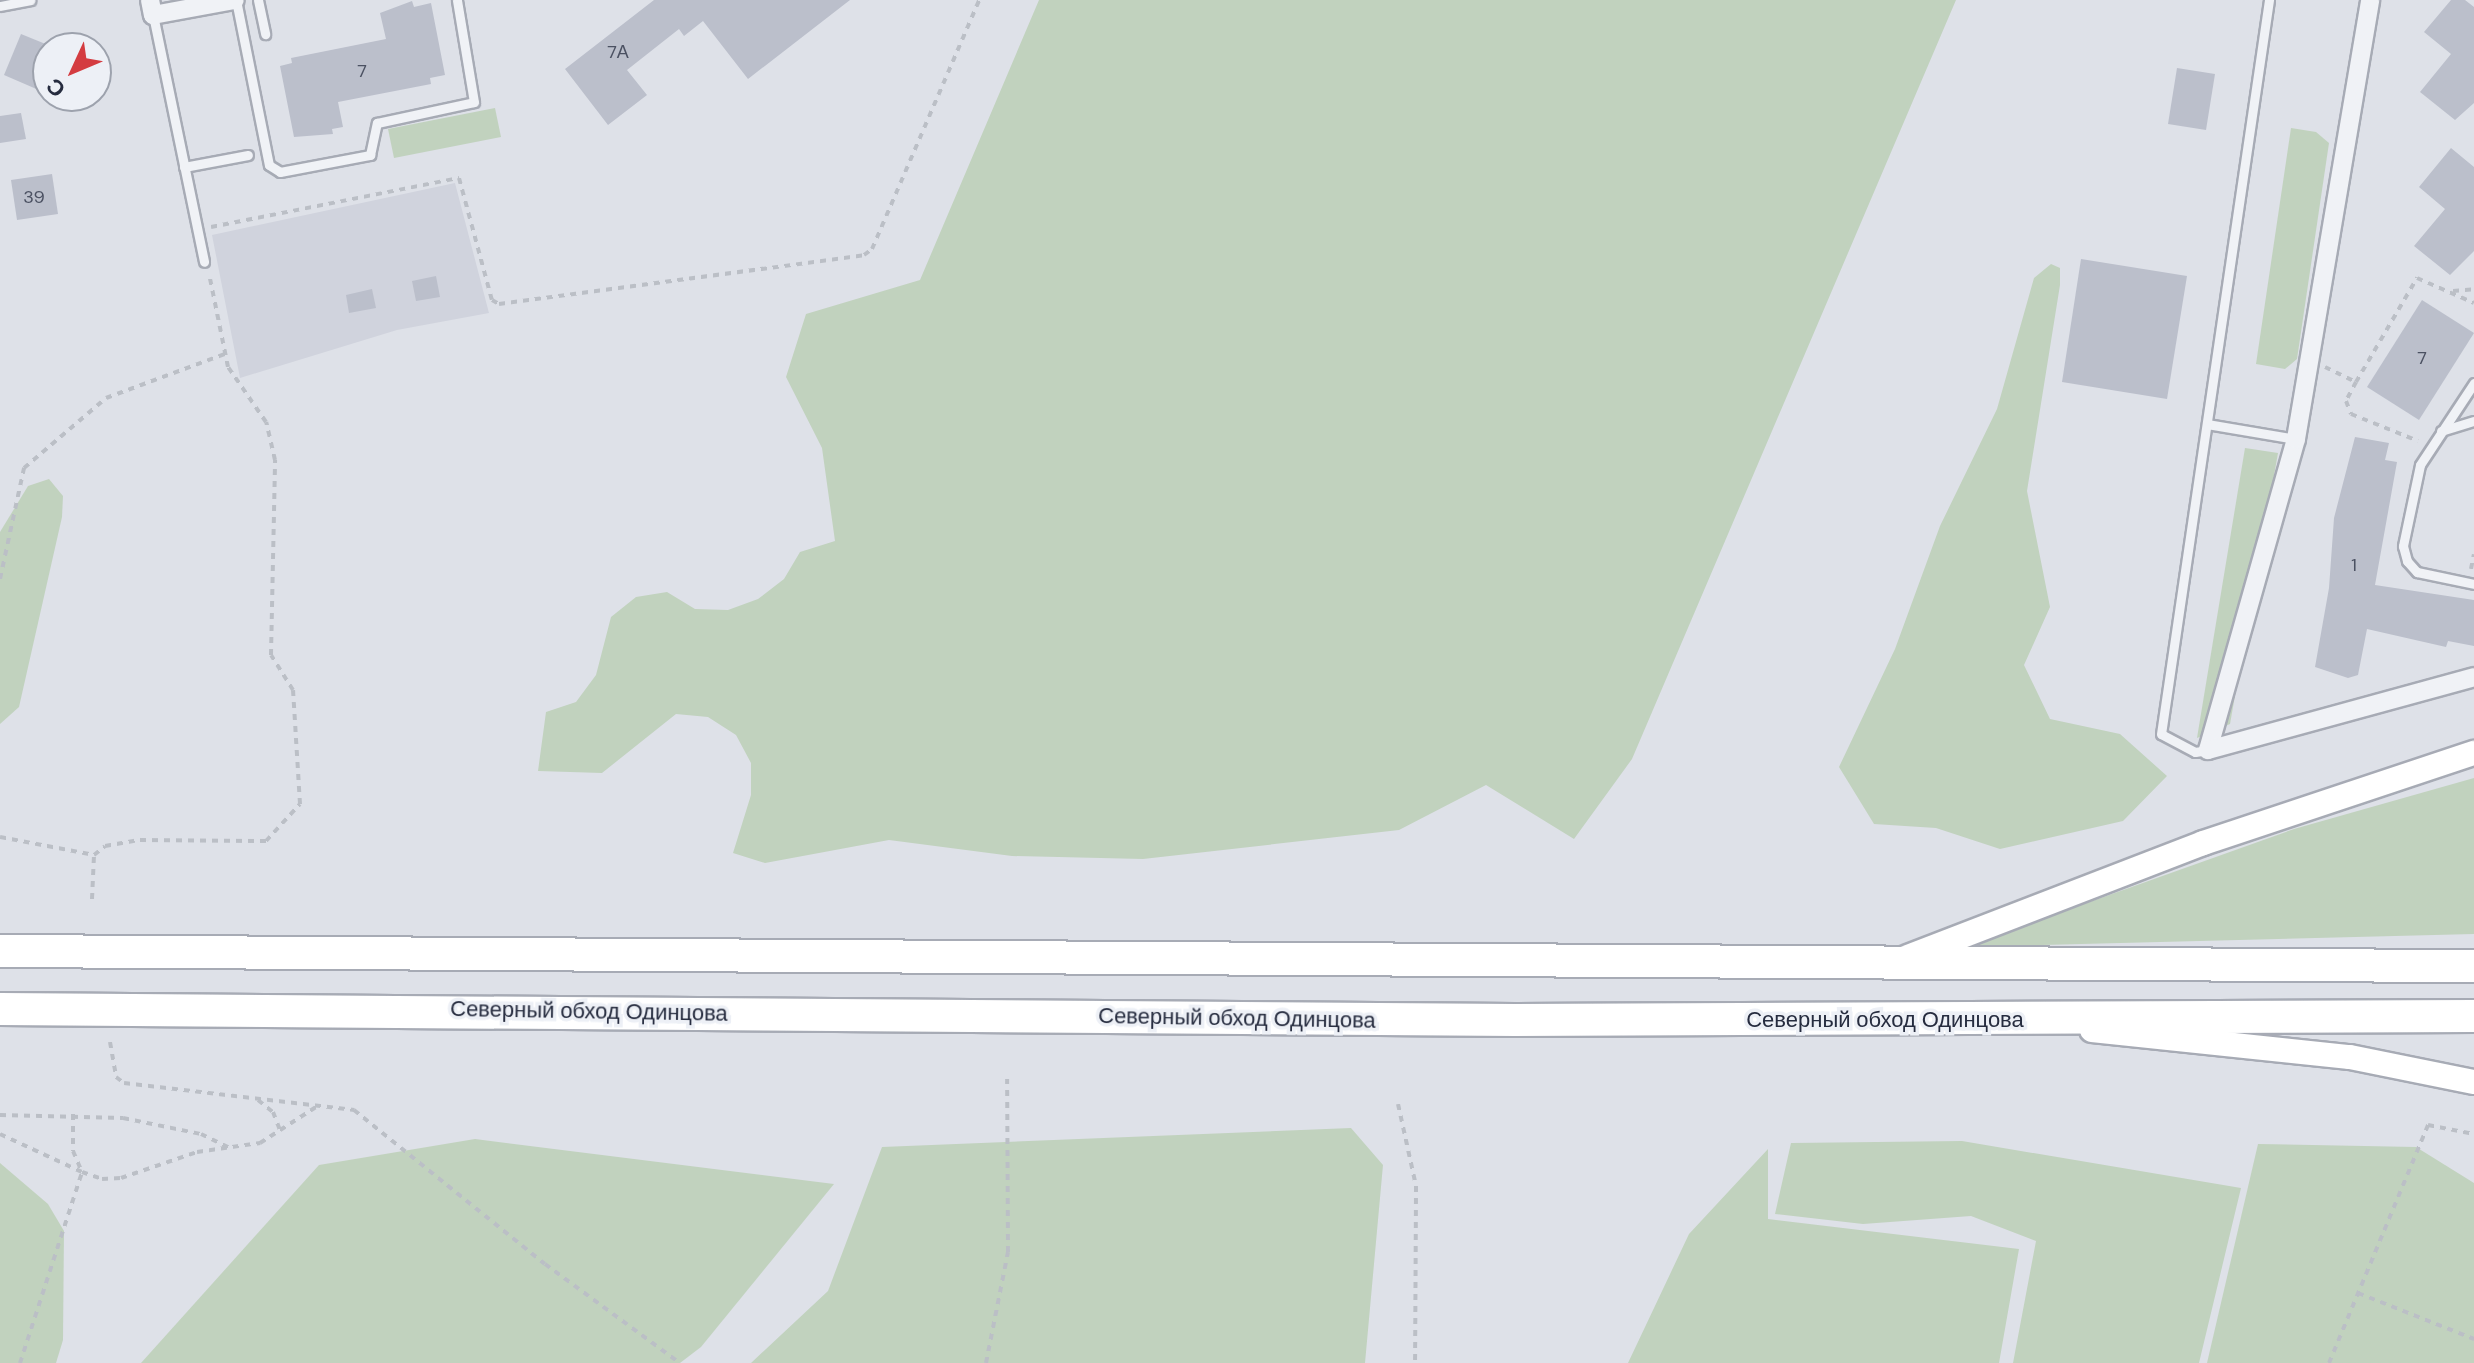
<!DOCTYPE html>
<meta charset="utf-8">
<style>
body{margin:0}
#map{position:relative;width:2474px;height:1363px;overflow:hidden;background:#dee1e8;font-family:"DM Sans",sans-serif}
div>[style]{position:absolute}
.built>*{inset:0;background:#d0d3dd}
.green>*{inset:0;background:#c1d2be}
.building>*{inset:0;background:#bbbfcb}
.path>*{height:4px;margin-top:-2px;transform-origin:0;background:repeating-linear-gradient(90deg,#bbbfc6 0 6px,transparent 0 12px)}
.roads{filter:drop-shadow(2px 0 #a7abb5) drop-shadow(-2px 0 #a7abb5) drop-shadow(0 2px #a7abb5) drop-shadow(0 -2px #a7abb5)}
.lane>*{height:9px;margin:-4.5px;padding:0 4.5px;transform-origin:4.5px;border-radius:4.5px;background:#f0f2f6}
.street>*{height:18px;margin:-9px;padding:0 9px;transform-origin:9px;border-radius:9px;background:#f0f2f6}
.secondary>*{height:24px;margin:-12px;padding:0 12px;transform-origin:12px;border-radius:12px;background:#fff}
.highway>*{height:32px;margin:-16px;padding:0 16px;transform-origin:16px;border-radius:16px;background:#fff}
span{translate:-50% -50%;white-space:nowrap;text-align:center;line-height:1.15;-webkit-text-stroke:7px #edf0f6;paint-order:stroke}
.number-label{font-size:18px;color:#4b5162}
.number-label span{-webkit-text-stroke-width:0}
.street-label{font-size:22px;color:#262c3f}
.north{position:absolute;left:32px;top:32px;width:80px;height:80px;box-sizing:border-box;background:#edf0f6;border:2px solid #9da2ad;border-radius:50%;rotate:226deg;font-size:22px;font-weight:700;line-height:32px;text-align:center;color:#262c3f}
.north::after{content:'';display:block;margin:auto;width:28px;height:36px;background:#d43c41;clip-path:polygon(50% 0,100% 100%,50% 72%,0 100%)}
</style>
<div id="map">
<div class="built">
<div style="clip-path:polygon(455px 183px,489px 313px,397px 330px,240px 378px,212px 235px)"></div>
</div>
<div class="green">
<div style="clip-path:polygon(1039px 0,1956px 0,1632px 759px,1574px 839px,1486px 785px,1399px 830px,1143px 859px,1012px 856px,889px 840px,765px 863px,733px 853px,751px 795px,751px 763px,736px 735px,708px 717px,676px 714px,602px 773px,538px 771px,546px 712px,576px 702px,596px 675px,611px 617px,636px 597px,667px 592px,695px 609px,728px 610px,758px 599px,784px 579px,800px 552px,835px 541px,822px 448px,786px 377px,806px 314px,920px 280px)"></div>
<div style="clip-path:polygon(495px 108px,501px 137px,394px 158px,388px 129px)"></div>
<div style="clip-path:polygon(2291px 128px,2316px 132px,2329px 143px,2297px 359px,2285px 369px,2256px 364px)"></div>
<div style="clip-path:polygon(2051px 264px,2060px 268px,2060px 285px,2027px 491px,2050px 607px,2024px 665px,2050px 719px,2120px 734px,2167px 776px,2123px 821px,2000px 849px,1936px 828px,1874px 824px,1839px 767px,1895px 649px,1940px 526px,1997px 409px,2034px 278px)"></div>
<div style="clip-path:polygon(2245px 448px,2278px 453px,2230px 724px,2197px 738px)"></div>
<div style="clip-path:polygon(49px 479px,63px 496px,62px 517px,19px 707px,0 724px,0 532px,28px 486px)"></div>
<div style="clip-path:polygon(2474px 778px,2474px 934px,1963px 947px,2294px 829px)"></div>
<div style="clip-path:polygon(1351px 1128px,1383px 1165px,1365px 1363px,751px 1363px,828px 1291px,882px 1147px)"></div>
<div style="clip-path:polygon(475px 1139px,834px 1184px,701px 1347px,680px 1363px,141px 1363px,319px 1165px)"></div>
<div style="clip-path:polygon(1962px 1141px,2241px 1188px,2199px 1363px,2013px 1363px,2036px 1241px,1971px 1216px,1863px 1224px,1775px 1214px,1791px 1143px)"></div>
<div style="clip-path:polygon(2258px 1144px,2416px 1147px,2474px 1183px,2474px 1363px,2207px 1363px)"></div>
<div style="clip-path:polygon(1768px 1149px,1768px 1219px,2019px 1249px,1999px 1363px,1628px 1363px,1689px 1234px)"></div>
<div style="clip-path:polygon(0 1163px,48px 1204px,64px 1231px,63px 1340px,56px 1363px,0 1363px)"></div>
</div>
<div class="building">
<div style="clip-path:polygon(654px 0,850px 0,748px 79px,703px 21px,684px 36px,679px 29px,627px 70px,647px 95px,608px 125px,565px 69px)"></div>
<div style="clip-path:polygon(2451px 0,2465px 0,2474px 7px,2474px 103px,2455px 120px,2420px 92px,2451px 54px,2424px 32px)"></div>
<div style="clip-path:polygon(412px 1px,414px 7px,431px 3px,445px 75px,430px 78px,431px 84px,338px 102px,343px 127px,332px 129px,333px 134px,294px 137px,280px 66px,292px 63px,291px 58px,386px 39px,380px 13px)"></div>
<div style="clip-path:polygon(21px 34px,48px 45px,48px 75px,41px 91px,4px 75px)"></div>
<div style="clip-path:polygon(2177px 68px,2215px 74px,2206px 130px,2168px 124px)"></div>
<div style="clip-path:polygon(21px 113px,26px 139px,0 143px,0 116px)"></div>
<div style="clip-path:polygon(2451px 148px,2474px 167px,2474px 251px,2450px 275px,2414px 246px,2445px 209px,2419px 187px)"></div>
<div style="clip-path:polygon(52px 174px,58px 214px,17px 220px,11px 180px)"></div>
<div style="clip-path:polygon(2081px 259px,2187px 276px,2167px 399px,2062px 382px)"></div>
<div style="clip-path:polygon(436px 276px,440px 297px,416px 301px,412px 281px)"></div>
<div style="clip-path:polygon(372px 289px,376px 308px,349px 313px,346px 295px)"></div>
<div style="clip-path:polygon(2422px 300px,2474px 333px,2419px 420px,2367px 387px)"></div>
<div style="clip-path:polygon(2355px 437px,2389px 443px,2385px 460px,2397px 462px,2375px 585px,2474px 600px,2474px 646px,2448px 641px,2446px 647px,2367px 629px,2358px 675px,2348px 678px,2315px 667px,2329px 588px,2334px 518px)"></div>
</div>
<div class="path">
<div style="left:211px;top:227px;width:253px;rotate:-11.2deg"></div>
<div style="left:459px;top:178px;width:126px;rotate:74.9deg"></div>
<div style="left:492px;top:300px;width:8px;rotate:30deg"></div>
<div style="left:499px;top:304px;width:368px;rotate:-7.6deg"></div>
<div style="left:864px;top:255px;width:10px;rotate:-37deg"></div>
<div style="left:872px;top:249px;width:271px;rotate:-66.7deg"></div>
<div style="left:2453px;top:291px;width:21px;rotate:-5deg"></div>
<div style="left:2325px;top:367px;width:34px;rotate:26deg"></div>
<div style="left:2356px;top:382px;width:121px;rotate:-59.6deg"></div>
<div style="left:2417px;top:278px;width:62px;rotate:23.7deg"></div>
<div style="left:2356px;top:382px;width:21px;rotate:118deg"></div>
<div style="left:2346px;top:401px;width:14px;rotate:69deg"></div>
<div style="left:2351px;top:414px;width:72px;rotate:21.9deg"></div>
<div style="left:2471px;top:569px;width:15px;rotate:-79deg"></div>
<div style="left:0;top:579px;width:114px;rotate:-77.8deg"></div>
<div style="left:24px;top:468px;width:108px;rotate:-40.5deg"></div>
<div style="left:106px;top:398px;width:127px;rotate:-20.3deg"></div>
<div style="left:0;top:837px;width:96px;rotate:10.8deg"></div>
<div style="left:92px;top:899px;width:44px;rotate:-87.4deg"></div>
<div style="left:94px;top:855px;width:14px;rotate:-39deg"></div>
<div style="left:105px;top:846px;width:36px;rotate:-10deg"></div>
<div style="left:140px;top:840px;width:126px;rotate:0.5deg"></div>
<div style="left:266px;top:841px;width:50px;rotate:-47.4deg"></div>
<div style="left:300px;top:804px;width:114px;rotate:-93.5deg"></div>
<div style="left:293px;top:690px;width:41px;rotate:-122.2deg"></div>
<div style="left:271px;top:655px;width:195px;rotate:-88.8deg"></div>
<div style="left:275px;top:460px;width:39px;rotate:-103deg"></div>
<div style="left:266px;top:422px;width:67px;rotate:-124.6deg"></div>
<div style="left:228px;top:367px;width:95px;rotate:-101.5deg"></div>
<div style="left:110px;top:1042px;width:36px;rotate:80deg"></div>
<div style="left:116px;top:1077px;width:10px;rotate:37deg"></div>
<div style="left:124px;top:1083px;width:232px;rotate:6.7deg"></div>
<div style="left:354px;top:1110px;width:245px;rotate:38.9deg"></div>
<div style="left:545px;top:1264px;width:167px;rotate:36.3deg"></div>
<div style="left:258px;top:1100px;width:19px;rotate:39deg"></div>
<div style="left:273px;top:1112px;width:22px;rotate:69deg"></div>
<div style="left:1398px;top:1104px;width:84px;rotate:77.6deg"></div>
<div style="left:1416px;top:1186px;width:177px;rotate:90.3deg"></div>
<div style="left:73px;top:1114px;width:37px;rotate:90deg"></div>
<div style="left:73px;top:1151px;width:21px;rotate:67deg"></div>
<div style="left:0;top:1115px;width:123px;rotate:1.4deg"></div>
<div style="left:123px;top:1118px;width:80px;rotate:11.6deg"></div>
<div style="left:201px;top:1134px;width:34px;rotate:26deg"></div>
<div style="left:0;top:1134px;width:90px;rotate:24.9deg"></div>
<div style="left:2358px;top:1293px;width:125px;rotate:21.6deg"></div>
<div style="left:20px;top:1363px;width:201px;rotate:-72deg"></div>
<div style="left:82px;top:1172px;width:21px;rotate:19deg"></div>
<div style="left:102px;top:1179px;width:19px;rotate:-3deg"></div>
<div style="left:121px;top:1178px;width:80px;rotate:-18.9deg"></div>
<div style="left:197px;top:1152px;width:64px;rotate:-8.1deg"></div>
<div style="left:260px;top:1143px;width:67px;rotate:-32.7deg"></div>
<div style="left:986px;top:1363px;width:113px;rotate:-78.8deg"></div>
<div style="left:1008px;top:1252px;width:173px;rotate:-90.3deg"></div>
<div style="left:2329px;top:1363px;width:258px;rotate:-67.4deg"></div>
<div style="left:2428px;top:1125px;width:47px;rotate:11.1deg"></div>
</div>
<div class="roads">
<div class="lane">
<div style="left:236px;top:0;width:168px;rotate:78.7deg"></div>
<div style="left:269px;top:165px;width:13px;rotate:32deg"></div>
<div style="left:280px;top:172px;width:92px;rotate:-10.7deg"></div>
<div style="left:370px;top:155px;width:33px;rotate:-78deg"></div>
<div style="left:377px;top:123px;width:99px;rotate:-12.2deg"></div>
<div style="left:474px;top:102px;width:103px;rotate:-99.5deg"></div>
<div style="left:258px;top:0;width:35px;rotate:78deg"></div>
<div style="left:0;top:6px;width:31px;rotate:-11deg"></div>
<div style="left:153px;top:15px;width:252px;rotate:78.3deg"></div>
<div style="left:184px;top:167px;width:65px;rotate:-10.6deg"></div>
<div style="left:2474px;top:383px;width:98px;rotate:123.4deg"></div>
<div style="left:2420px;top:465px;width:83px;rotate:101.9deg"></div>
<div style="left:2403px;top:546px;width:16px;rotate:75deg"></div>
<div style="left:2407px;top:561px;width:15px;rotate:48deg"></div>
<div style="left:2417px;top:572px;width:58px;rotate:11.9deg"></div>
<div style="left:2207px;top:424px;width:90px;rotate:9.6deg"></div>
<div style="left:2441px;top:431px;width:34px;rotate:-17deg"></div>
<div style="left:2208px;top:750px;width:13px;rotate:171deg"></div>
<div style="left:2195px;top:752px;width:38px;rotate:-152deg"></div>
<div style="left:2161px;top:734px;width:742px;rotate:-81.63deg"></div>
</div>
<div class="street">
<div style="left:150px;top:0;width:15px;rotate:79deg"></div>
<div style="left:153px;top:15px;width:83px;rotate:-10.4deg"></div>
<div style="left:2208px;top:750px;width:323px;rotate:-74.2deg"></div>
<div style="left:2296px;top:439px;width:445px;rotate:-80.4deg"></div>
<div style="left:2208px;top:750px;width:276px;rotate:-15.3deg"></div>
</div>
<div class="secondary">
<div style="left:1908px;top:957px;width:316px;rotate:-21.1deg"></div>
<div style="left:2203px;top:843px;width:286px;rotate:-18.4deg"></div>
<div style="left:2092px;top:1030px;width:259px;rotate:6deg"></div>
<div style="left:2350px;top:1057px;width:126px;rotate:11.4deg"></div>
</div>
<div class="highway">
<div style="left:0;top:951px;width:2474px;rotate:0.35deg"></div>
<div style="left:0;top:1009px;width:1515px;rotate:0.42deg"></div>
<div style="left:1515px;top:1020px;width:959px;rotate:-0.24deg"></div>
</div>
</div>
<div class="number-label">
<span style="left:618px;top:52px">7А</span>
<span style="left:362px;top:71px">7</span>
<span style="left:34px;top:197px">39</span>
<span style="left:2422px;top:358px">7</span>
<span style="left:2354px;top:565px">1</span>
</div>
<div class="street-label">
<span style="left:589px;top:1011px;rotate:1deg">Северный обход Одинцова</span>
<span style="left:1237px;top:1018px;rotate:1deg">Северный обход Одинцова</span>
<span style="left:1885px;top:1020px">Северный обход Одинцова</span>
</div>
<div class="north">С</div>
</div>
